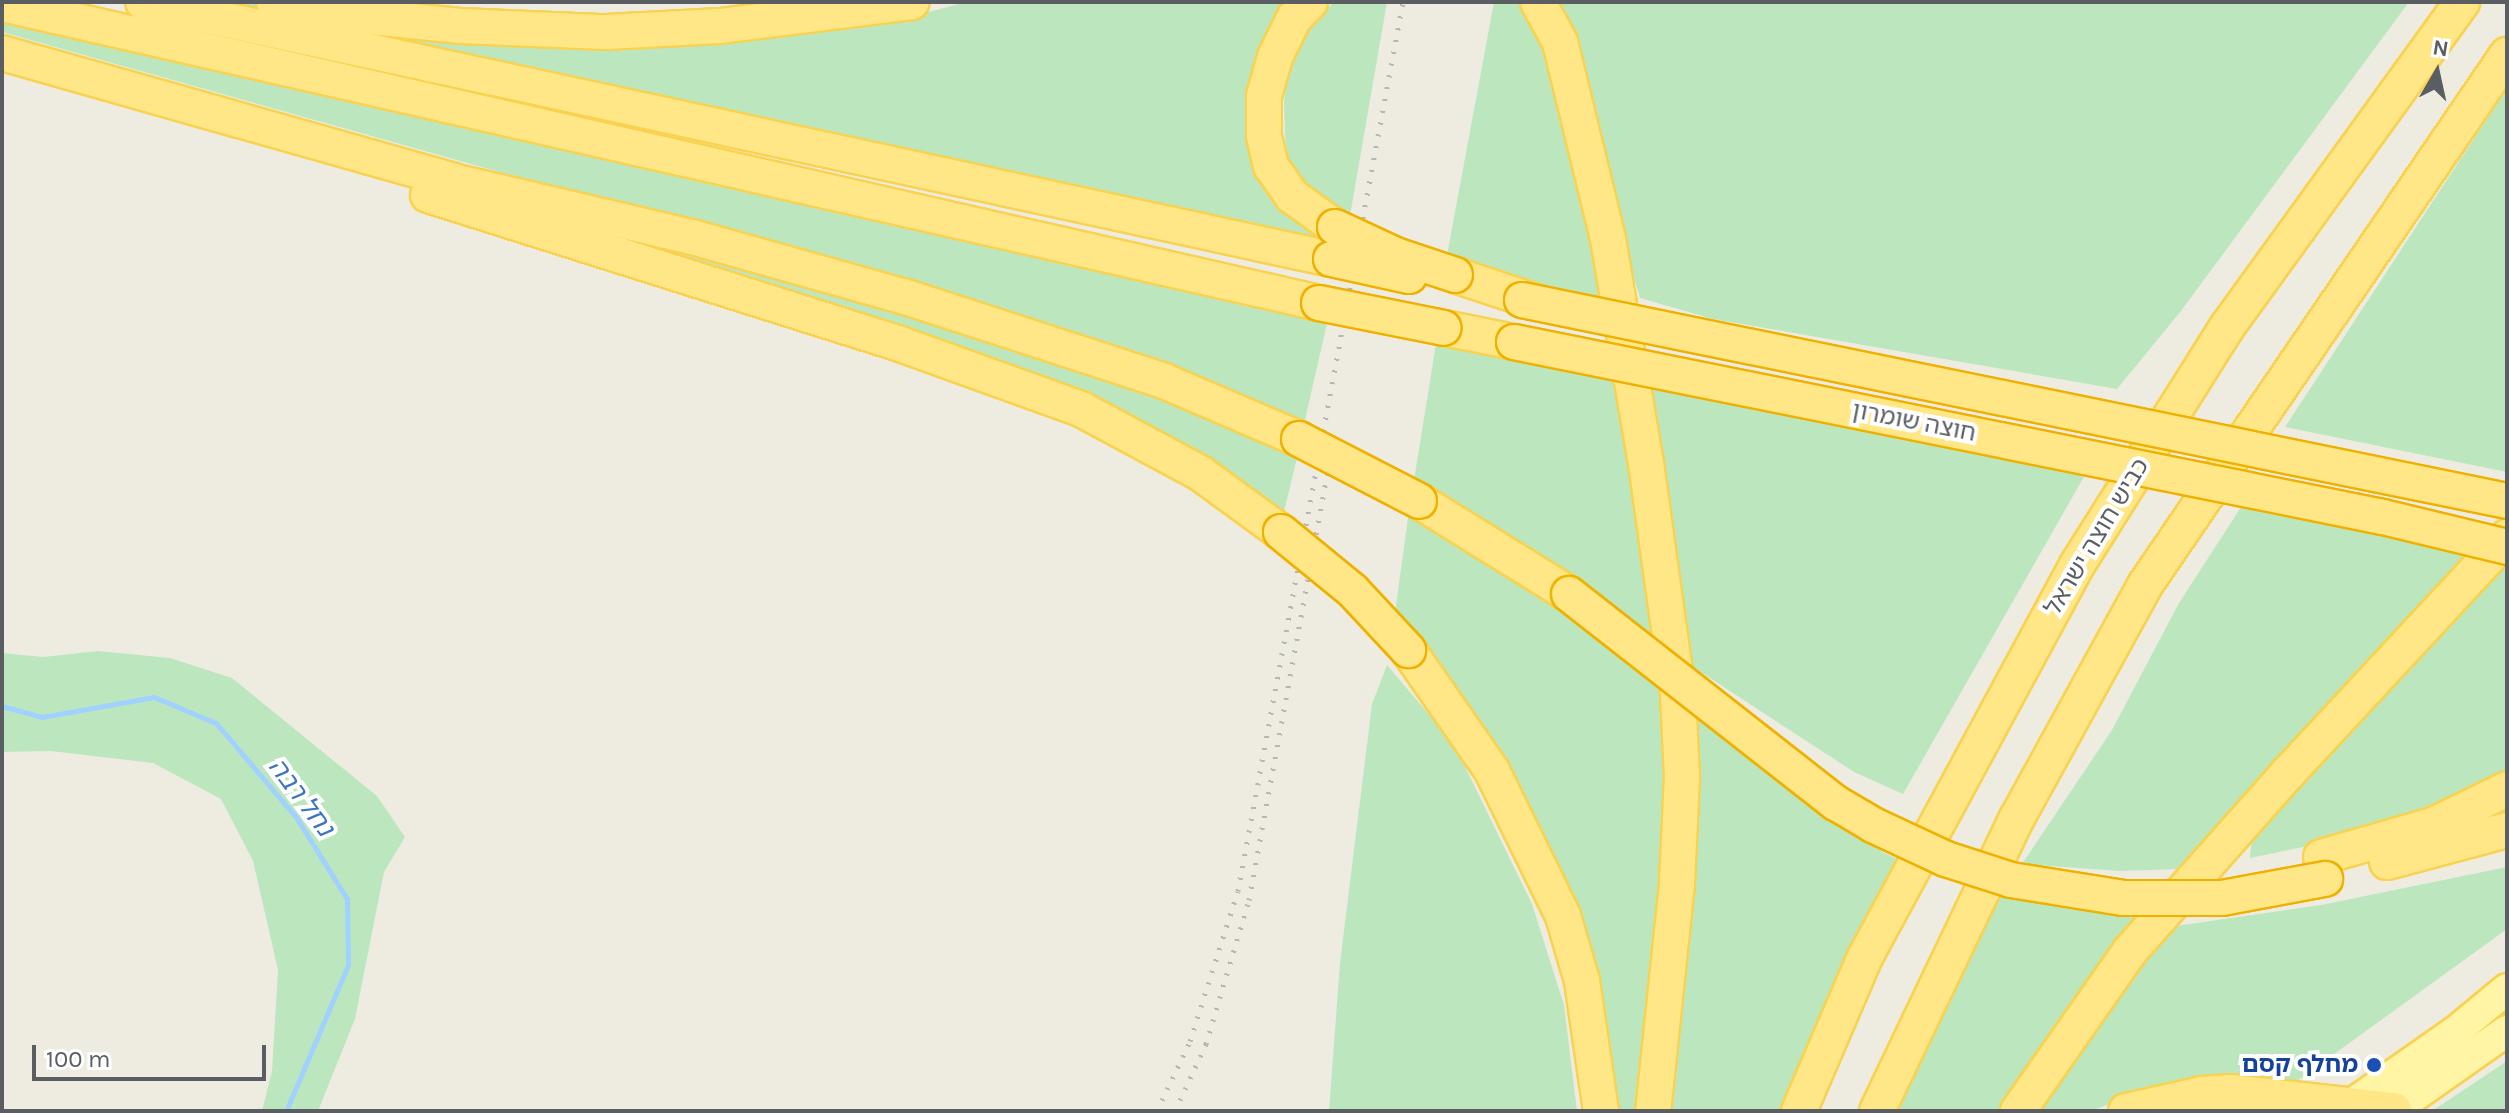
<!DOCTYPE html>
<meta charset="utf-8">
<style>
body{margin:0}
#map{position:relative;width:2509px;height:1113px;overflow:hidden;background:#eeece1;font-family:Karla,"Noto Sans Hebrew",sans-serif}
div>[style]{position:absolute}
.green>*{inset:0;background:#bce7be}
.stream>*{height:5px;margin:-2.5px;padding:0 2.5px;transform-origin:2.5px;border-radius:2.5px;background:#a0d1ff}
.roads{filter:drop-shadow(2px 0 #f8d250) drop-shadow(-2px 0 #f8d250) drop-shadow(0 2px #f8d250) drop-shadow(0 -2px #f8d250)}
.primary>*{height:30px;margin:-15px;padding:0 15px;transform-origin:15px;border-radius:15px;background:#fff5a5}
.highway>*{height:34px;margin:-17px;padding:0 17px;transform-origin:17px;border-radius:17px;background:#ffe787}
.rail>*{height:5px;margin-top:-2.5px;transform-origin:0;background:repeating-linear-gradient(90deg,#b5b6b6 0 2px,transparent 0 12px)}
.bridges{filter:drop-shadow(2px 0 #efb100) drop-shadow(-2px 0 #efb100) drop-shadow(0 2px #efb100) drop-shadow(0 -2px #efb100)}
.highway-bridge>*{height:34px;margin:-17px;padding:0 17px;transform-origin:17px;border-radius:17px;background:#ffe787}
.dots>*{width:22px;height:22px;translate:-50% -50%;box-sizing:border-box;border:4px solid #fff;border-radius:50%}
span{translate:-50% -50%;white-space:nowrap;text-align:center;line-height:1.15;-webkit-text-stroke:8px #fff;paint-order:stroke}
.street-label{font-size:24px;color:#5a5e63}
.transit-label{font-size:24px;color:#164399;font-weight:700}
.right{translate:-100% -50%;text-align:right}
.water-label{font-size:26px;color:#3b74bf;font-style:italic}
.frame{position:absolute;inset:0;border:4px solid #5a5e63;pointer-events:none}
.north{position:absolute;left:2397px;top:32px;width:80px;height:80px;-webkit-text-stroke:6px #fff;paint-order:stroke;rotate:9deg;font-size:22px;font-weight:700;line-height:32px;text-align:center;color:#5a5e63}
.north::after{content:'';display:block;margin:auto;width:28px;height:36px;background:#5a5e63;clip-path:polygon(50% 0,100% 100%,50% 72%,0 100%)}
.scale{position:absolute;left:32px;top:1045px;width:234px;height:36px;box-sizing:border-box;border:4px solid #5a5e63;border-top:0;padding-left:10px;font-size:24px;line-height:28px;white-space:nowrap;color:#5a5e63;-webkit-text-stroke:6px #fff;paint-order:stroke}
</style>
<div id="map">
<div class="green">
<div style="clip-path:polygon(208px 2px,245px 2px,452px 38px,575px 47px,745px 41px,882px 24px,967px 2px,1293px 2px,1252px 107px,1328px 236px,1313px 244px)"></div>
<div style="clip-path:polygon(1334px 2px,1387px 2px,1350px 216px,1310px 193px,1290px 168px,1285px 138px,1284px 100px,1289px 69px,1302px 33px)"></div>
<div style="clip-path:polygon(1494px 2px,1521px 3px,1542px 40px,1555px 78px,1609px 300px,1550px 290px,1447px 255px)"></div>
<div style="clip-path:polygon(1554px 2px,2409px 2px,2181px 311px,2117px 389px,1713px 319px,1640px 298px)"></div>
<div style="clip-path:polygon(2px 17px,1328px 319px,1305px 420px,1250px 406px,869px 276px,2px 32px)"></div>
<div style="clip-path:polygon(2507px 88px,2507px 472px,2285px 427px)"></div>
<div style="clip-path:polygon(584px 227px,909px 311px,1145px 387px,1298px 454px,1283px 516px,1201px 460px)"></div>
<div style="clip-path:polygon(1436px 344px,1615px 380px,1660px 648px,1414px 480px)"></div>
<div style="clip-path:polygon(1643px 387px,2085px 475px,1903px 794px,1854px 772px,1684px 661px)"></div>
<div style="clip-path:polygon(2243px 504px,2481px 548px,2180px 869px,2120px 871px,2022px 864px,2112px 730px,2179px 603px)"></div>
<div style="clip-path:polygon(1409px 510px,1579px 623px,1663px 687px,1664px 910px,1640px 1111px,1614px 1111px,1604px 1029px,1395px 613px)"></div>
<div style="clip-path:polygon(2507px 557px,2507px 770px,2414px 812px,2313px 845px,2250px 858px,2252px 833px)"></div>
<div style="clip-path:polygon(98px 651px,170px 658px,232px 678px,377px 796px,405px 837px,384px 872px,355px 1019px,318px 1111px,262px 1111px,272px 1071px,278px 970px,253px 861px,221px 799px,153px 763px,51px 751px,2px 752px,2px 653px,43px 657px)"></div>
<div style="clip-path:polygon(1387px 665px,1454px 744px,1532px 904px,1564px 1005px,1577px 1111px,1329px 1111px,1340px 963px,1372px 704px)"></div>
<div style="clip-path:polygon(1690px 710px,1843px 825px,1884px 853px,1902px 861px,1785px 1111px,1667px 1111px)"></div>
<div style="clip-path:polygon(2507px 867px,2507px 929px,2283px 1091px,2131px 1096px,2091px 1111px,2032px 1111px,2169px 927px,2321px 905px)"></div>
<div style="clip-path:polygon(1997px 894px,2152px 916px,2047px 1040px,1997px 1111px,1895px 1111px)"></div>
<div style="clip-path:polygon(2507px 1061px,2507px 1111px,2432px 1111px)"></div>
</div>
<div class="stream">
<div style="left:2px;top:706px;width:41px;rotate:15.4deg"></div>
<div style="left:42px;top:717px;width:114px;rotate:-10.1deg"></div>
<div style="left:154px;top:697px;width:67px;rotate:22.8deg"></div>
<div style="left:216px;top:723px;width:123px;rotate:49.6deg"></div>
<div style="left:296px;top:817px;width:97px;rotate:58.1deg"></div>
<div style="left:347px;top:899px;width:66px;rotate:89.1deg"></div>
<div style="left:348px;top:965px;width:159px;rotate:113deg"></div>
</div>
<div class="roads">
<div class="primary">
<div style="left:2342px;top:1111px;width:138px;rotate:-35deg"></div>
<div style="left:2455px;top:1032px;width:67px;rotate:-39.6deg"></div>
<div style="left:2393px;top:1111px;width:139px;rotate:-35.1deg"></div>
</div>
<div class="highway">
<div style="left:143px;top:2px;width:1215px;rotate:12.21deg"></div>
<div style="left:274px;top:2px;width:69px;rotate:10deg"></div>
<div style="left:342px;top:14px;width:119px;rotate:5.8deg"></div>
<div style="left:460px;top:26px;width:146px;rotate:2.4deg"></div>
<div style="left:606px;top:32px;width:114px;rotate:-3deg"></div>
<div style="left:720px;top:26px;width:193px;rotate:-7.1deg"></div>
<div style="left:1310px;top:2px;width:23px;rotate:135deg"></div>
<div style="left:1294px;top:18px;width:43px;rotate:116deg"></div>
<div style="left:1275px;top:57px;width:41px;rotate:105.8deg"></div>
<div style="left:1264px;top:96px;width:40px;rotate:90deg"></div>
<div style="left:1264px;top:136px;width:31px;rotate:77deg"></div>
<div style="left:1271px;top:166px;width:37px;rotate:55deg"></div>
<div style="left:1292px;top:196px;width:53px;rotate:35.8deg"></div>
<div style="left:1538px;top:2px;width:46px;rotate:61.2deg"></div>
<div style="left:1560px;top:42px;width:203px;rotate:76.3deg"></div>
<div style="left:1608px;top:239px;width:227px;rotate:80.4deg"></div>
<div style="left:1646px;top:463px;width:234px;rotate:82.1deg"></div>
<div style="left:1678px;top:695px;width:82px;rotate:87.2deg"></div>
<div style="left:1682px;top:777px;width:107px;rotate:92.7deg"></div>
<div style="left:1677px;top:884px;width:228px;rotate:96deg"></div>
<div style="left:2px;top:4px;width:1351px;rotate:12.79deg"></div>
<div style="left:2px;top:53px;width:469px;rotate:15.8deg"></div>
<div style="left:453px;top:181px;width:245px;rotate:13.2deg"></div>
<div style="left:692px;top:237px;width:222px;rotate:15.7deg"></div>
<div style="left:906px;top:297px;width:271px;rotate:18deg"></div>
<div style="left:1164px;top:381px;width:147px;rotate:23.2deg"></div>
<div style="left:428px;top:195px;width:498px;rotate:17.5deg"></div>
<div style="left:903px;top:345px;width:189px;rotate:19.8deg"></div>
<div style="left:1081px;top:409px;width:135px;rotate:28.3deg"></div>
<div style="left:1200px;top:473px;width:100px;rotate:36.1deg"></div>
<div style="left:1455px;top:275px;width:92px;rotate:18.4deg"></div>
<div style="left:1444px;top:328px;width:71px;rotate:11.3deg"></div>
<div style="left:1419px;top:501px;width:176px;rotate:31.8deg"></div>
<div style="left:1408px;top:650px;width:147px;rotate:55.2deg"></div>
<div style="left:1492px;top:771px;width:161px;rotate:63.9deg"></div>
<div style="left:1563px;top:916px;width:68px;rotate:73.7deg"></div>
<div style="left:1582px;top:981px;width:131px;rotate:81.7deg"></div>
<div style="left:2321px;top:857px;width:116px;rotate:-15.9deg"></div>
<div style="left:2433px;top:825px;width:82px;rotate:-25.9deg"></div>
<div style="left:2387px;top:862px;width:124px;rotate:-14.9deg"></div>
<div style="left:1799px;top:1111px;width:165px;rotate:-66.8deg"></div>
<div style="left:1864px;top:959px;width:448px;rotate:-61.6deg"></div>
<div style="left:2077px;top:565px;width:281px;rotate:-57.8deg"></div>
<div style="left:2227px;top:327px;width:401px;rotate:-54.1deg"></div>
<div style="left:1877px;top:1111px;width:325px;rotate:-64.5deg"></div>
<div style="left:2017px;top:818px;width:266px;rotate:-61.2deg"></div>
<div style="left:2145px;top:585px;width:642px;rotate:-55.67deg"></div>
<div style="left:2018px;top:1111px;width:195px;rotate:-55deg"></div>
<div style="left:2130px;top:951px;width:239px;rotate:-48.4deg"></div>
<div style="left:2289px;top:772px;width:321px;rotate:-47.1deg"></div>
<div style="left:2126px;top:1111px;width:78px;rotate:-12.6deg"></div>
<div style="left:2202px;top:1094px;width:28px;rotate:-4deg"></div>
<div style="left:2230px;top:1092px;width:165px;rotate:6.3deg"></div>
</div>
</div>
<div class="rail">
<div style="left:1157px;top:1111px;width:77px;rotate:-64.8deg"></div>
<div style="left:1190px;top:1041px;width:157px;rotate:-72.3deg"></div>
<div style="left:1238px;top:891px;width:904px;rotate:-79.49deg"></div>
<div style="left:1175px;top:1111px;width:74px;rotate:-65.2deg"></div>
<div style="left:1206px;top:1044px;width:150px;rotate:-73.4deg"></div>
<div style="left:1249px;top:900px;width:469px;rotate:-79.6deg"></div>
</div>
<div class="bridges">
<div class="highway-bridge">
<div style="left:1335px;top:227px;width:69px;rotate:24.7deg"></div>
<div style="left:1398px;top:256px;width:60px;rotate:18.4deg"></div>
<div style="left:1331px;top:259px;width:80px;rotate:12.3deg"></div>
<div style="left:1522px;top:300px;width:1005px;rotate:11.53deg"></div>
<div style="left:1319px;top:303px;width:127px;rotate:11.3deg"></div>
<div style="left:1514px;top:342px;width:886px;rotate:11.39deg"></div>
<div style="left:2383px;top:517px;width:128px;rotate:13.6deg"></div>
<div style="left:1299px;top:439px;width:135px;rotate:27.3deg"></div>
<div style="left:1281px;top:532px;width:93px;rotate:39.3deg"></div>
<div style="left:1353px;top:591px;width:81px;rotate:47deg"></div>
<div style="left:1569px;top:594px;width:339px;rotate:38.1deg"></div>
<div style="left:1836px;top:803px;width:43px;rotate:30.7deg"></div>
<div style="left:1873px;top:825px;width:81px;rotate:25deg"></div>
<div style="left:1946px;top:859px;width:68px;rotate:17.9deg"></div>
<div style="left:2011px;top:880px;width:113px;rotate:9.1deg"></div>
<div style="left:2123px;top:898px;width:99px"></div>
<div style="left:2222px;top:898px;width:105px;rotate:-10.5deg"></div>
</div>
</div>
<div class="dots">
<div style="left:2374px;top:1065px;background:#1a4fb4"></div>
</div>
<div class="street-label">
<span style="left:1914px;top:422px;rotate:11deg">חוצה שומרון</span>
<span style="left:2097px;top:537px;rotate:-59deg">כביש חוצה ישראל</span>
</div>
<div class="transit-label">
<span class="right" style="left:2358px;top:1065px">מחלף קסם</span>
</div>
<div class="water-label">
<span style="left:301px;top:797px;rotate:53deg">נחל רבה</span>
</div>
<div class="frame"></div>
<div class="north">N</div>
<div class="scale">100 m</div>
</div>
